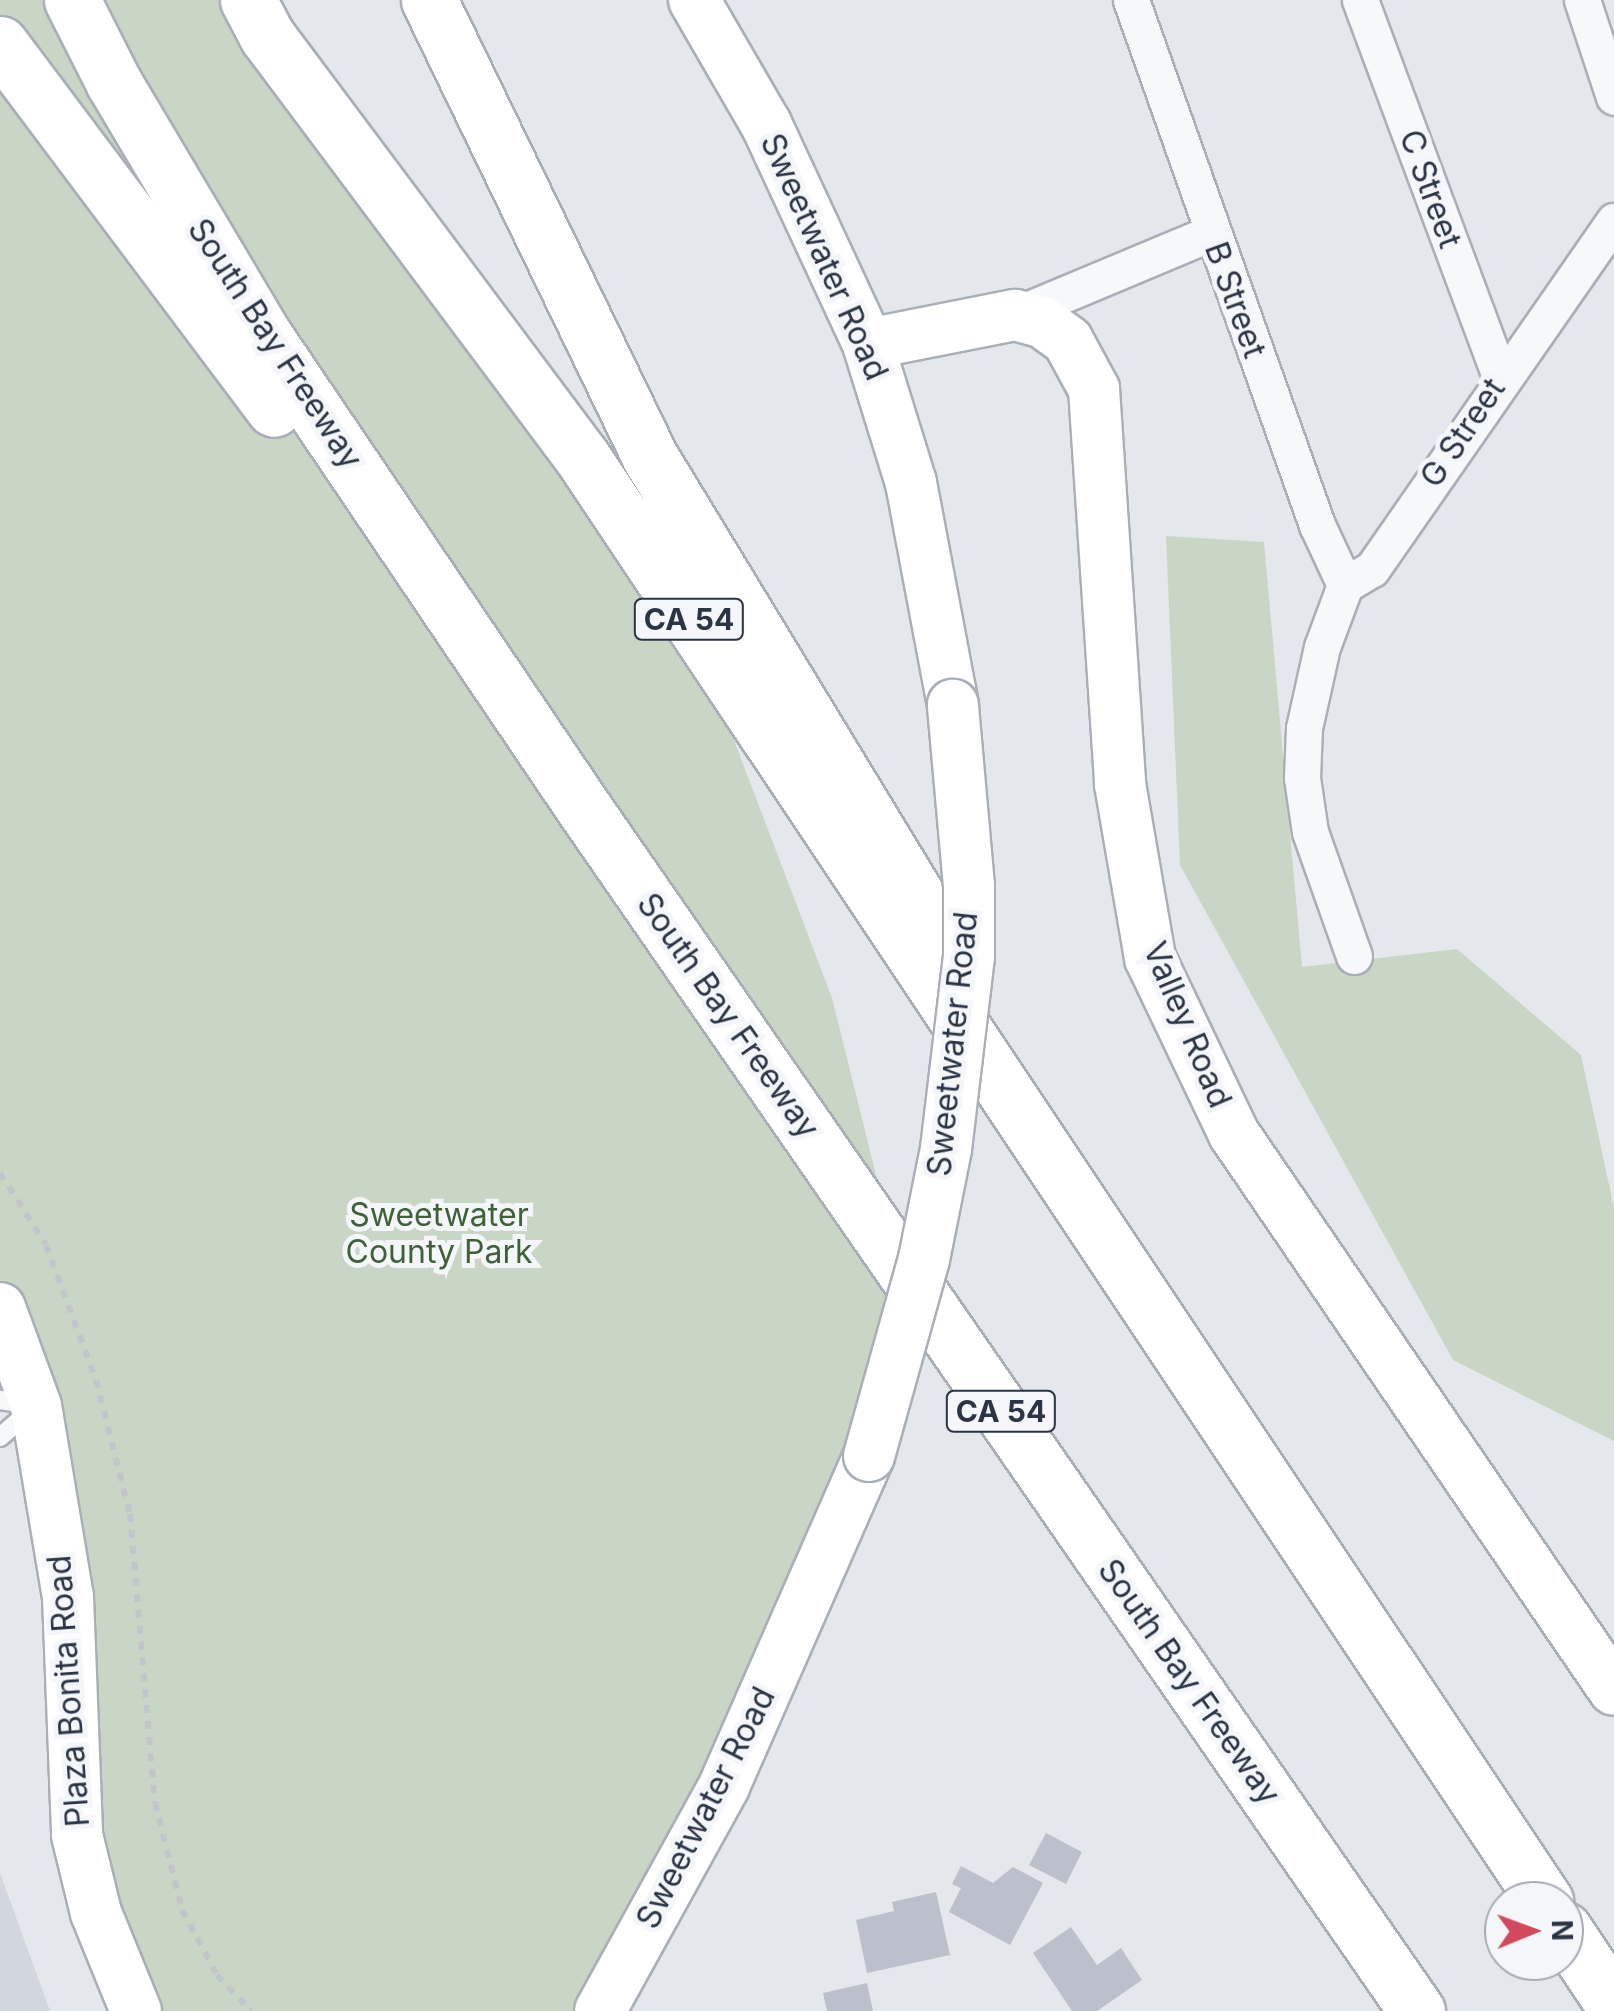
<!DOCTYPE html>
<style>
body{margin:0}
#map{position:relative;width:1614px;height:2011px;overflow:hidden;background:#e4e7ec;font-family:Inter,sans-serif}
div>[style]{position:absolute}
.built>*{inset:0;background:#d2d6de}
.green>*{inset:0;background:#c9d6c5}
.building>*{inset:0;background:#bbc0ca}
.path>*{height:6px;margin-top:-3px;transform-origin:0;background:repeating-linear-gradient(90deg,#c2c5cb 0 8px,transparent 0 16px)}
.roads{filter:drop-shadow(2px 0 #a9aeb7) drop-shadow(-2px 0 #a9aeb7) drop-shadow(0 2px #a9aeb7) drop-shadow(0 -2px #a9aeb7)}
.lane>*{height:18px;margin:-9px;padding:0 9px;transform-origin:9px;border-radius:9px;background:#f7f8fa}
.street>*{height:35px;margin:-17.5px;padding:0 17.5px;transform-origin:17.5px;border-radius:17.5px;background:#f7f8fa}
.secondary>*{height:50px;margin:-25px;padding:0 25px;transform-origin:25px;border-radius:25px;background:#fff}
.highway>*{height:55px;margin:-27.5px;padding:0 27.5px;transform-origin:27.5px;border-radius:27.5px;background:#fff}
.bridges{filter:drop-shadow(2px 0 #a9aeb7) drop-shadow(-2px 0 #a9aeb7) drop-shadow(0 2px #a9aeb7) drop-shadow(0 -2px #a9aeb7)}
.secondary-bridge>*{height:50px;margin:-25px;padding:0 25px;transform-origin:25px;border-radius:25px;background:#fff}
span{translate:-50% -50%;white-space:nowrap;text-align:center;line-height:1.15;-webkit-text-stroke:10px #f4f6f9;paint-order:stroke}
.shield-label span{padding:2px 8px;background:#f4f6f9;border:2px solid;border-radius:8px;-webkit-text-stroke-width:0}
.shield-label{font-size:30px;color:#2b3445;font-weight:700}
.street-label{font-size:32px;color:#2b3445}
.park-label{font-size:32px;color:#3f6138}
.north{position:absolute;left:1484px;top:1881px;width:100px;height:100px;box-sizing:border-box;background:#f4f6f9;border:2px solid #a4a8b1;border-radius:50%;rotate:89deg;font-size:28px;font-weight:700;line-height:40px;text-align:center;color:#2b3445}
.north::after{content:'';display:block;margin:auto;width:35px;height:45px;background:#d1495b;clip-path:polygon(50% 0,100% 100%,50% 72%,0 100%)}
</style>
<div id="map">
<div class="built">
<div style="clip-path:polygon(0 1873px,50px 2011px,0 2011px)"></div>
</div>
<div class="green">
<div style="clip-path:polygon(0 0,274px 0,688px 619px,832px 998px,876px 1175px,892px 1333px,869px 1460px,600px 2011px,139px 2011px,119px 1973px,0 1304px)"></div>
<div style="clip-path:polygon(1166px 536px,1264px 542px,1302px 967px,1457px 949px,1581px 1055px,1614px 1208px,1614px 1441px,1453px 1360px,1180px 865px)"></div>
</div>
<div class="building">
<div style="clip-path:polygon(1046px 1833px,1082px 1852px,1066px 1884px,1029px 1865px)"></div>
<div style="clip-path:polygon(961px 1866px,993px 1883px,1013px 1867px,1043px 1883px,1010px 1945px,949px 1912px,961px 1888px,952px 1884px)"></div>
<div style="clip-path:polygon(936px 1892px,950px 1955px,867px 1973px,856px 1920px,894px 1911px,892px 1902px)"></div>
<div style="clip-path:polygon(1071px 1927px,1097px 1965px,1121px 1948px,1142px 1980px,1097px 2011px,1072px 2011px,1033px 1953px)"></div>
<div style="clip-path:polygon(867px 1983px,873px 2011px,827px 2011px,823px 1993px)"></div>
</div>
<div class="path">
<div style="left:0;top:1173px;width:85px;rotate:57.4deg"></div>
<div style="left:46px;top:1245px;width:144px;rotate:69.7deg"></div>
<div style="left:96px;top:1380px;width:138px;rotate:75.8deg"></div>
<div style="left:130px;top:1514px;width:290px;rotate:85.1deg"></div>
<div style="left:155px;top:1803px;width:110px;rotate:75.8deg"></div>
<div style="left:182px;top:1910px;width:74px;rotate:61.7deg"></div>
<div style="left:217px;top:1975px;width:50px;rotate:46.6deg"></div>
</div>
<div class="roads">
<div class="lane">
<div style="left:0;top:1400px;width:31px;rotate:9deg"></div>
<div style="left:0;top:1437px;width:43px;rotate:-41.2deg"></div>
</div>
<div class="street">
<div style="left:1131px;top:0;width:557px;rotate:70.49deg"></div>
<div style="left:1317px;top:525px;width:66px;rotate:65deg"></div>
<div style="left:1360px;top:0;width:402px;rotate:69.6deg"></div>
<div style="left:1582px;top:0;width:102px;rotate:71.7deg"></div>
<div style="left:1015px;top:315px;width:212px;rotate:-22.7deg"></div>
<div style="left:1354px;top:956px;width:132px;rotate:-109.5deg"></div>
<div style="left:1310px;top:832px;width:55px;rotate:-98.4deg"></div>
<div style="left:1302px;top:778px;width:50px;rotate:-87.7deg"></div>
<div style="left:1304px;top:728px;width:83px;rotate:-77.5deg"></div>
<div style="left:1322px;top:647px;width:66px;rotate:-69.6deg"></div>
<div style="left:1345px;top:585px;width:31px;rotate:-31deg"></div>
<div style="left:1372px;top:569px;width:424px;rotate:-55.2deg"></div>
</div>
<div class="secondary">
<div style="left:694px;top:0;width:143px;rotate:59.9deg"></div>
<div style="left:766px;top:124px;width:242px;rotate:65.1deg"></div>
<div style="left:868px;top:344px;width:145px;rotate:72.8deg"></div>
<div style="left:911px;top:483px;width:226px;rotate:79.3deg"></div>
<div style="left:868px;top:344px;width:150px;rotate:-11.2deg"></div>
<div style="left:1015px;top:315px;width:28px;rotate:15deg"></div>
<div style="left:1042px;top:322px;width:32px;rotate:36deg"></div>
<div style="left:1068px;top:341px;width:55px;rotate:61.6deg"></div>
<div style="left:1094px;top:389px;width:396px;rotate:86.2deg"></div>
<div style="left:1120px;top:784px;width:177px;rotate:80.2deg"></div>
<div style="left:1150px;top:958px;width:195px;rotate:64.5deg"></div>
<div style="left:1234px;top:1134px;width:673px;rotate:55.65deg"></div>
<div style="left:0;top:1308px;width:104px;rotate:69.8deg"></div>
<div style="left:36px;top:1406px;width:194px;rotate:80.5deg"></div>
<div style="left:68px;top:1597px;width:238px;rotate:87.8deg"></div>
<div style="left:77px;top:1835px;width:80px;rotate:76.3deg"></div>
<div style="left:96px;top:1913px;width:106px;rotate:67.8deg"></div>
<div style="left:600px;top:2011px;width:257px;rotate:-61.1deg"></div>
<div style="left:724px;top:1786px;width:360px;rotate:-66.3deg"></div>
</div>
<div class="highway">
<div style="left:72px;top:0;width:93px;rotate:63.2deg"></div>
<div style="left:114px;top:83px;width:288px;rotate:59.3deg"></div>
<div style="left:261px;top:331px;width:578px;rotate:55.93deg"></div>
<div style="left:585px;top:810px;width:1461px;rotate:55.29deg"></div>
<div style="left:248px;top:0;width:41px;rotate:62.2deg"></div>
<div style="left:267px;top:36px;width:526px;rotate:53.2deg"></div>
<div style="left:582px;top:457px;width:1736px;rotate:56.3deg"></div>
<div style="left:429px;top:0;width:508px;rotate:64.19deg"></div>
<div style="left:650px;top:457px;width:564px;rotate:58.71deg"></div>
<div style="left:0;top:44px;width:456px;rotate:53.1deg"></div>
<div style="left:1564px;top:1930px;width:90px;rotate:56.3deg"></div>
</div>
</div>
<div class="bridges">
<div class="secondary-bridge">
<div style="left:869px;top:1456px;width:205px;rotate:-74.4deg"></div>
<div style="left:924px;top:1259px;width:112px;rotate:-78.7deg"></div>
<div style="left:946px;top:1149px;width:193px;rotate:-83.2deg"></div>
<div style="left:969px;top:957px;width:71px;rotate:-90deg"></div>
<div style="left:969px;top:886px;width:182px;rotate:-95.1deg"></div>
</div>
</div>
<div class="shield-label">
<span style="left:689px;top:619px">CA 54</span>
<span style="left:1001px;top:1411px">CA 54</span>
</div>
<div class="street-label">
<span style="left:1430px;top:189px;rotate:70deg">C Street</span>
<span style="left:824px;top:257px;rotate:66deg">Sweetwater Road</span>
<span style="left:1235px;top:300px;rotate:70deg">B Street</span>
<span style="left:275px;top:344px;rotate:57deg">South Bay Freeway</span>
<span style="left:1463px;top:433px;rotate:-56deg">G Street</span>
<span style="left:728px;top:1016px;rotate:55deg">South Bay Freeway</span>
<span style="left:1187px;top:1025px;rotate:67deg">Valley Road</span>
<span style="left:953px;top:1044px;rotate:-84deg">Sweetwater Road</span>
<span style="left:1189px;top:1682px;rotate:55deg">South Bay Freeway</span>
<span style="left:69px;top:1691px;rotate:-94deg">Plaza Bonita Road</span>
<span style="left:706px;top:1808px;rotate:-63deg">Sweetwater Road</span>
</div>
<div class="park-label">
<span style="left:439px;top:1234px">Sweetwater<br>County Park</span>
</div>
<div class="north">N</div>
</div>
